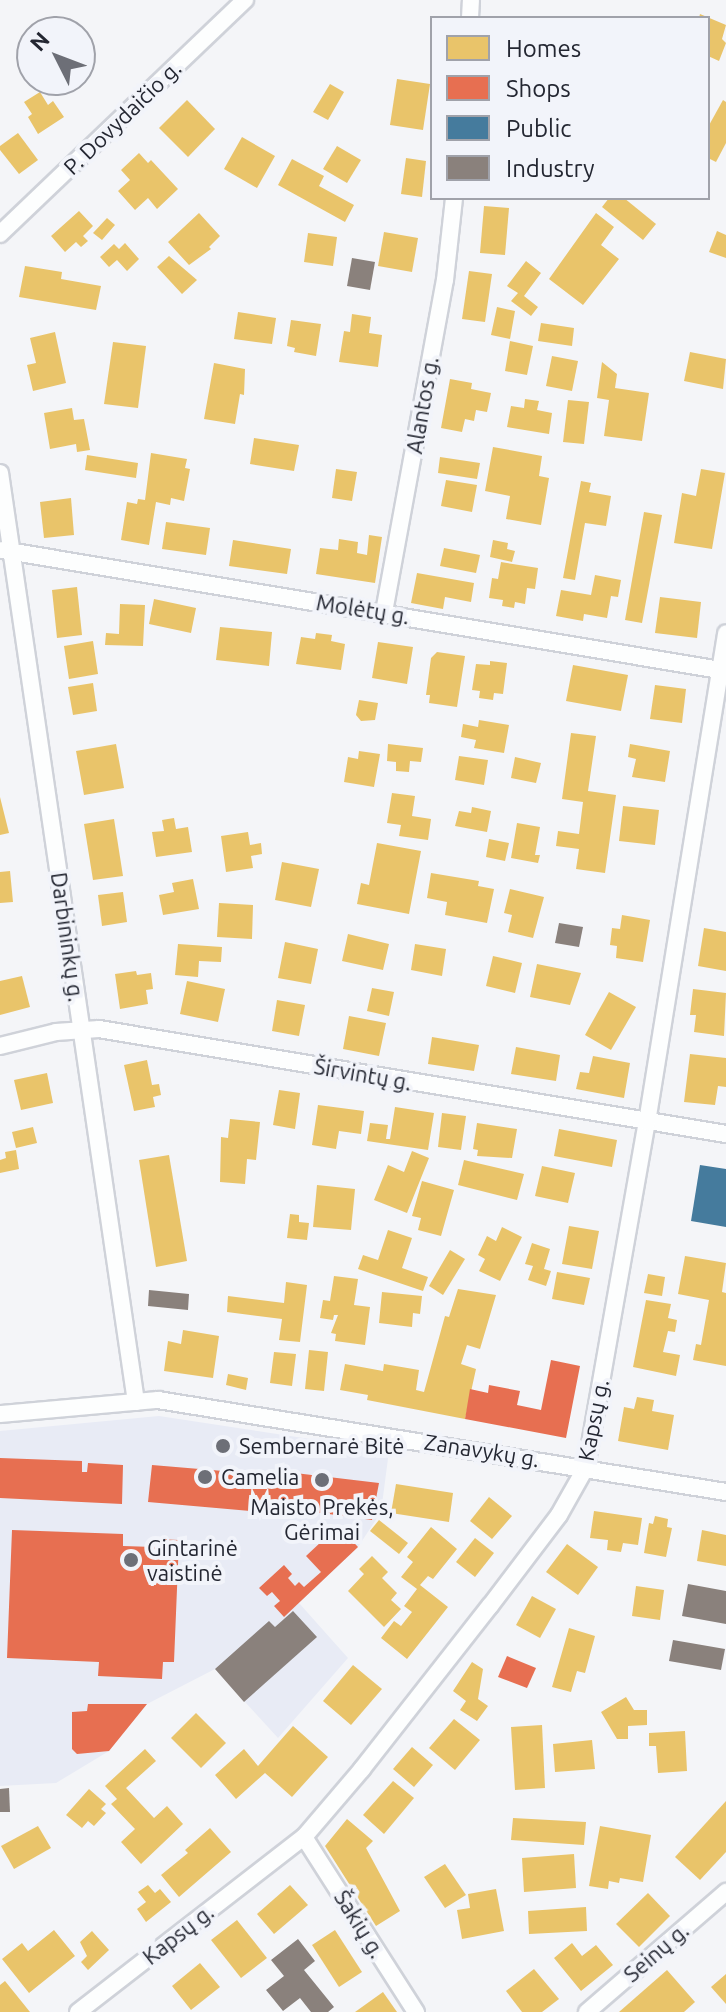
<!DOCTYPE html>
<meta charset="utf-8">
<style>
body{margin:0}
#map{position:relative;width:726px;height:2012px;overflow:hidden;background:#f4f5f8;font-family:Ubuntu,sans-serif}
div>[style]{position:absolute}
.built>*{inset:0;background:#e8ebf5}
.homes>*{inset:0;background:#e9c46a}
.shops>*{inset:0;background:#e76f51}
.public>*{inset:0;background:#457b9d}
.industry>*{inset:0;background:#8a817c}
.roads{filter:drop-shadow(2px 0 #cfd2d9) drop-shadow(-2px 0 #cfd2d9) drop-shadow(0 2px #cfd2d9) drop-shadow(0 -2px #cfd2d9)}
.minor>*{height:16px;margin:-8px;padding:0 8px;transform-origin:8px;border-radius:8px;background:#fdfefe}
.dots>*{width:22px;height:22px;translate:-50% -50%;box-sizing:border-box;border:4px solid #f2f4fa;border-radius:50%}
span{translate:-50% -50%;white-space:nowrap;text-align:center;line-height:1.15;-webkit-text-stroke:8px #f2f4fa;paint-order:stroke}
.street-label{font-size:22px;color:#242732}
.poi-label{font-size:22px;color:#242732}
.left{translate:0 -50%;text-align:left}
.legend{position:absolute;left:430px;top:16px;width:280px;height:184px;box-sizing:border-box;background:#f2f4fa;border:2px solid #a0a2aa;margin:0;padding:10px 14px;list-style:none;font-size:24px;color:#242732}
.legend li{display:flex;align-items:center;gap:16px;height:40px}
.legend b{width:40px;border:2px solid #a0a2aa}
.north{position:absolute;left:16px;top:16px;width:80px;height:80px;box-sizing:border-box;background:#f2f4fa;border:2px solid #a0a2aa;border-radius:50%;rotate:312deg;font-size:22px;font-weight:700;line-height:32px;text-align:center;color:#242732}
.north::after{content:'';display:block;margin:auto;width:28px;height:36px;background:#6d6f77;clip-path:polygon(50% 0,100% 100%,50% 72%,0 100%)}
</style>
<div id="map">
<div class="built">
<div style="clip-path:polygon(159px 1416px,389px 1451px,381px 1512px,358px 1547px,299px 1603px,348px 1658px,278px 1738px,215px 1669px,147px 1704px,109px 1751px,56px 1783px,0 1786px,0 1431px)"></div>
</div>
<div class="homes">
<div style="clip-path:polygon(700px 14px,726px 25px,722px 39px,726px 43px,719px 61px,708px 56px,708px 18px,699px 18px)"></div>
<div style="clip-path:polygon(397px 79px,430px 84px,423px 130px,390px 125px)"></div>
<div style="clip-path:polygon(330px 84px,344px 92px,328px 120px,313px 112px)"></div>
<div style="clip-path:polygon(40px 92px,48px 105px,53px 101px,64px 117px,38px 134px,28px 117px,32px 114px,24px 102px)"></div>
<div style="clip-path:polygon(187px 100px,215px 129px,188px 157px,159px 128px)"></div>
<div style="clip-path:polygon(723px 100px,726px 102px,726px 143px,716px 162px,708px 158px,708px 127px)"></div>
<div style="clip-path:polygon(18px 133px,38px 160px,19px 174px,0 150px,0 146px)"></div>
<div style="clip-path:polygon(242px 137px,275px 156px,257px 188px,224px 169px)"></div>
<div style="clip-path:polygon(337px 146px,361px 160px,347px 183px,323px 169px)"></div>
<div style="clip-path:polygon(139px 153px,148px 163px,151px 160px,178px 189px,157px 209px,148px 198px,135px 210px,118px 191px,130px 180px,121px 170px)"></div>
<div style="clip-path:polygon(406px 158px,426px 161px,422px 197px,401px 194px)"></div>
<div style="clip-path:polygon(292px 159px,324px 176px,319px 186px,354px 205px,345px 222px,278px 185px)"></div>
<div style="clip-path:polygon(609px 198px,624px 198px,656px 224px,643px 240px,602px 207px)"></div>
<div style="clip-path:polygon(484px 206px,509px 208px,505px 255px,480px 253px)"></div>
<div style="clip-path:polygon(79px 211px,93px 226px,83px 236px,88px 241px,81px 247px,76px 242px,65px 252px,51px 236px)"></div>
<div style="clip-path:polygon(199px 213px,220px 236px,209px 247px,211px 249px,189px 265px,168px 242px)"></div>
<div style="clip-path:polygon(596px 213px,614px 227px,601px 245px,619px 259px,583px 305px,549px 279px)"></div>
<div style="clip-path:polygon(107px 218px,115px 225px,102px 240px,93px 233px)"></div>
<div style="clip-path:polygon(717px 231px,726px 235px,726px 258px,709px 252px)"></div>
<div style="clip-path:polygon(384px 232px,418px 238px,412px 272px,378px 266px)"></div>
<div style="clip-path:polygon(308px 233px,337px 237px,333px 266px,304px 262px)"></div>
<div style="clip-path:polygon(125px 243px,139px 259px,127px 271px,117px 260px,109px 267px,100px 257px,114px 244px,119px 249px)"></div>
<div style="clip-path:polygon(169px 256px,197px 280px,182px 294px,157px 267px)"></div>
<div style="clip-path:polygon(526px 261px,541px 273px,524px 296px,538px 307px,531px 316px,511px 301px,518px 293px,507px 286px)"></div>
<div style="clip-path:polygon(25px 266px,62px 272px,61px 279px,101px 286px,96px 310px,19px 297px)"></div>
<div style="clip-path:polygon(469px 271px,492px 274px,485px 322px,462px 319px)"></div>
<div style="clip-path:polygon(497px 307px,515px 311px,510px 339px,491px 335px)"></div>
<div style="clip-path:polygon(238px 312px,276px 318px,272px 344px,234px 339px)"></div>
<div style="clip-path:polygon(352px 314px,371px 317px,369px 333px,382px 335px,378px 367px,339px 362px,344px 331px,350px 332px)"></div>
<div style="clip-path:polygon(291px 320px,321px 324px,316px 356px,294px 352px,295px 348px,287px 346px)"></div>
<div style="clip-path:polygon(541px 323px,574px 328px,572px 346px,538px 341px)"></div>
<div style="clip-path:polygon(55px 332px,66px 383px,33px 391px,27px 365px,36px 363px,30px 338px)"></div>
<div style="clip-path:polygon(510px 341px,533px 346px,527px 375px,505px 371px)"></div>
<div style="clip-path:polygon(113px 342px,146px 346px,138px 408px,104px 404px)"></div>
<div style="clip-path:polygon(690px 352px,726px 359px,723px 389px,684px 381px)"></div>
<div style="clip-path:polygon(552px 356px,578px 361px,572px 391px,546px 386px)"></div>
<div style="clip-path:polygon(602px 362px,617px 374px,615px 388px,649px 393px,642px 441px,604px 436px,609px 400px,597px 398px)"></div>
<div style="clip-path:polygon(214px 363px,245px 369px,244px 395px,240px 394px,235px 424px,204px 419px)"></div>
<div style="clip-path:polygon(450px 379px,472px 383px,471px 389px,491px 393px,487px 412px,476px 410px,474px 421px,465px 419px,462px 432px,441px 428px)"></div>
<div style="clip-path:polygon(525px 399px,539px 401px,537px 410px,552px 413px,549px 434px,507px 427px,511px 406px,524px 408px)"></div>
<div style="clip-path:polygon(568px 400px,589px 402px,584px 444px,563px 442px)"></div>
<div style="clip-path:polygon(72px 408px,74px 420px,84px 419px,90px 450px,77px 452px,76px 444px,50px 449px,44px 413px)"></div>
<div style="clip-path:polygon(254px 438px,299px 445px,294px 471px,250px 464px)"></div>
<div style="clip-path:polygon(493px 447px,542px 456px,539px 476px,549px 478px,541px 525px,506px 519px,510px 496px,485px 491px)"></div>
<div style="clip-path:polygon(151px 453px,187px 459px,185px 468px,190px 469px,184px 501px,171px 498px,170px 505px,156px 502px,149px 545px,121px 540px,127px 502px,137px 504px,138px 499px,145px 500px)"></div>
<div style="clip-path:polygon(87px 455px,138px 463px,136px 478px,85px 470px)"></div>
<div style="clip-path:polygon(440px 457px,480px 463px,477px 479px,438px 473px)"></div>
<div style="clip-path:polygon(336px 469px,357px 472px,352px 501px,332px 498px)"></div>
<div style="clip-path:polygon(701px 469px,725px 473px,712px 549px,674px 543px,682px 493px,696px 496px)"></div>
<div style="clip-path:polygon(446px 480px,477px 485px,472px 512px,441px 506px)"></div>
<div style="clip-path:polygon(581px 481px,591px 483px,589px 492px,611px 496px,606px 526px,585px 523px,575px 580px,563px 578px)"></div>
<div style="clip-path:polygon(71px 498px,74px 535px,44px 538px,40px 502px)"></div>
<div style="clip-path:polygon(644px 512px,662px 515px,642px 623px,625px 620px)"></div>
<div style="clip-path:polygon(166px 522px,210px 528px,206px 555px,162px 549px)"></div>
<div style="clip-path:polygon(369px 535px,382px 537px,375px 583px,316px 574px,320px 548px,338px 550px,339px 539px,358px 542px,357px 553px,367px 555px)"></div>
<div style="clip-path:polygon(233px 540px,291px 549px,287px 574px,229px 566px)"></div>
<div style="clip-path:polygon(493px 540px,508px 543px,507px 549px,515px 551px,512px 562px,490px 557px)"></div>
<div style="clip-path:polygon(444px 548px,480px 555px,476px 573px,440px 566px)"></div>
<div style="clip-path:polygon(501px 562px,538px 568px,535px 589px,527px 588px,525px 604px,515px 602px,514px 608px,502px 606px,503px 600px,489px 598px,492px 578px,498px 579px)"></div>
<div style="clip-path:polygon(417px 573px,474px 583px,471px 602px,445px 597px,443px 609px,411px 603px)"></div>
<div style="clip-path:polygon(595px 575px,621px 580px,618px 597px,611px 596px,607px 618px,584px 614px,583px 621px,556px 616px,561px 590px,591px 595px)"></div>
<div style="clip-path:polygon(77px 587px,82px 635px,57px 638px,52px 590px)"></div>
<div style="clip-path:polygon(660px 597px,701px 602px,697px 638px,655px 633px)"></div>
<div style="clip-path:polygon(154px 599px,196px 608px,191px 633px,149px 624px)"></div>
<div style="clip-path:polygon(120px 604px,145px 605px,143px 646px,105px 645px,106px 633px,119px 634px)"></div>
<div style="clip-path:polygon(220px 627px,272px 632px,269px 666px,216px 660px)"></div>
<div style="clip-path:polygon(316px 633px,332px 635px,331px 641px,345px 644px,341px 670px,296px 664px,301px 637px,315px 639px)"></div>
<div style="clip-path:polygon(93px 641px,98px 674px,69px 679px,64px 646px)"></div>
<div style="clip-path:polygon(378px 642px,413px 647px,407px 684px,372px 678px)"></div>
<div style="clip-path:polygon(437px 652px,465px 656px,457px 707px,429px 703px,430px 695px,426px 695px,431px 658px)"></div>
<div style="clip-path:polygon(490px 661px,507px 663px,503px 694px,494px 693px,493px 700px,479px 698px,480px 691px,472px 690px,476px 664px,490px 665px)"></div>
<div style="clip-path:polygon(573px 665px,628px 675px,621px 711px,566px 701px)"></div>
<div style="clip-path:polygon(93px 683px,97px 711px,73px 715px,68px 687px)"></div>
<div style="clip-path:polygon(655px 685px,686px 689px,682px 723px,650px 719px)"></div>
<div style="clip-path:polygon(359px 700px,378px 703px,375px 720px,361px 721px,356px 715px)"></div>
<div style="clip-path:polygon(479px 720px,509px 725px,504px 753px,474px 748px,476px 740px,461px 737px,463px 724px,478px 727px)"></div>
<div style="clip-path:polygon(571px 733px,596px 736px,588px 791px,616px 795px,605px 873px,576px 869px,579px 849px,556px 846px,558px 831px,579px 834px,583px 802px,562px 799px)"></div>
<div style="clip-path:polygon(116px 744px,124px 788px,84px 795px,76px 751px)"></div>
<div style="clip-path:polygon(388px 744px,423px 748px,421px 762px,410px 761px,409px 772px,396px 771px,396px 762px,387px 761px)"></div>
<div style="clip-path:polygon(630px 744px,670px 751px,665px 782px,632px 777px,636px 759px,628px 757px)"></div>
<div style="clip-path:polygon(359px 751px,380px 754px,374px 787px,344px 782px,348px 757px,358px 759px)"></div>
<div style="clip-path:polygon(459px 756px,488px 760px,484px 785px,455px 780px)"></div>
<div style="clip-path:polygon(515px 757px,541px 763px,536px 783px,511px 778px)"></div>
<div style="clip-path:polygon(392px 793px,415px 796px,412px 816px,431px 819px,428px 840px,399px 836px,401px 825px,387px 823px)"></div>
<div style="clip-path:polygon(0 797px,9px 833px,0 835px)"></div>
<div style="clip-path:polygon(623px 806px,659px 810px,655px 845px,619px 841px)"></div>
<div style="clip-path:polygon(472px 807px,491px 811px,487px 832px,455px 826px,459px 811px,471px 813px)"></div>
<div style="clip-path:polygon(174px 818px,176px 829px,188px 827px,192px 852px,156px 857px,152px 832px,164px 831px,162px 820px)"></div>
<div style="clip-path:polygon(114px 819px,123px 876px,93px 880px,84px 824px)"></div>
<div style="clip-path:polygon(517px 823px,540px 827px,535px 855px,540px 855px,538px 863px,511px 858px)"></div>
<div style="clip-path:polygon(248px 832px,250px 845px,261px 843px,262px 854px,251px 856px,253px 868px,226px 872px,221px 836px)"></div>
<div style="clip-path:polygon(489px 839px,509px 843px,505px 861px,486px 857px)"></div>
<div style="clip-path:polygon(377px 843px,421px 851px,409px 914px,357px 904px,361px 883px,369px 885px)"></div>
<div style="clip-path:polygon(282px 862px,319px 869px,311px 907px,275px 900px)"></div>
<div style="clip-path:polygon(10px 871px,13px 902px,0 903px,0 872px)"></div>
<div style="clip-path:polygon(431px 873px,479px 881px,478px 886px,494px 889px,487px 923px,445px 915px,447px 902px,427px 898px)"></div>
<div style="clip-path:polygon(193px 879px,199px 909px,163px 915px,159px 895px,174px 892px,172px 883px)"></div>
<div style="clip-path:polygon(510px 889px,544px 897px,533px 938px,508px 932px,512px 915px,504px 913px)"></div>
<div style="clip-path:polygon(123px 892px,127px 922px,102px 926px,98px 895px)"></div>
<div style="clip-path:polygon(219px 903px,253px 905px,252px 939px,217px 937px)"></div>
<div style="clip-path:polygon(622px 915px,650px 920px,643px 962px,616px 958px,617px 946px,610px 945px,612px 928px,620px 929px)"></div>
<div style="clip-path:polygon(704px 928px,726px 932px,726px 971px,698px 966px)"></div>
<div style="clip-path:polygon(348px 934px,389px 944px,383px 970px,342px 961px)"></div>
<div style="clip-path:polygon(285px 942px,318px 949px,311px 984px,278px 978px)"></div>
<div style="clip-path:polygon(178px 944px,222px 947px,221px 962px,199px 961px,198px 977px,175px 975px)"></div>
<div style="clip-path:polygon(415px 944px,446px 949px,442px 976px,411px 970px)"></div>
<div style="clip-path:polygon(493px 956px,522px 963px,515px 993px,486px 986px)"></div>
<div style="clip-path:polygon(537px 964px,581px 973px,570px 1005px,530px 997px)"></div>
<div style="clip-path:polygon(136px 971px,137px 975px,151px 973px,153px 989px,146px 990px,148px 1004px,120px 1009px,115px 974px)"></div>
<div style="clip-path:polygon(22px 976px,30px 1007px,0 1015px,0 981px)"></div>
<div style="clip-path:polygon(187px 981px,225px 989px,218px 1022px,180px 1014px)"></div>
<div style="clip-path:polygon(372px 988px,394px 992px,389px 1016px,367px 1011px)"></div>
<div style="clip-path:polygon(693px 989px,726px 993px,724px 1036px,694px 1032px,696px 1015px,690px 1015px)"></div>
<div style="clip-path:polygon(609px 992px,636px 1007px,611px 1050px,585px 1035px)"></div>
<div style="clip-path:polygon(277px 1000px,305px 1005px,299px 1036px,272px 1031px)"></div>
<div style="clip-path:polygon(349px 1016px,386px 1023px,379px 1056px,343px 1049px)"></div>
<div style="clip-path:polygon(432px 1037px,479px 1045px,474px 1071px,428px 1064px)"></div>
<div style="clip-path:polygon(516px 1047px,560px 1055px,556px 1081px,511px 1074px)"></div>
<div style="clip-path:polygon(690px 1054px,726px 1058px,726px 1087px,718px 1086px,715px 1105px,684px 1102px)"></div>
<div style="clip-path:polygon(593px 1056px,630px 1063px,624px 1098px,576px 1089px,580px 1072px,589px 1073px)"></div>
<div style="clip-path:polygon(147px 1060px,152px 1085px,159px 1084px,161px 1095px,153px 1097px,155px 1107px,134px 1111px,124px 1065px)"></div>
<div style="clip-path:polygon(47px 1073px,53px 1103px,21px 1110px,14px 1080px)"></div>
<div style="clip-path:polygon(279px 1090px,300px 1093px,295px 1129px,273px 1125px)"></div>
<div style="clip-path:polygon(318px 1105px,364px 1111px,361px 1134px,339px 1131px,336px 1149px,312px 1145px)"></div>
<div style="clip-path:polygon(395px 1107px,434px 1113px,428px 1150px,367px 1141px,370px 1123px,388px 1125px,386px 1139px,390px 1139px)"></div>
<div style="clip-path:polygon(442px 1113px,466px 1116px,461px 1150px,438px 1147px)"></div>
<div style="clip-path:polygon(230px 1119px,260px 1122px,256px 1160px,247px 1159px,245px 1184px,220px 1182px,221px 1137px,228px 1138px)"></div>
<div style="clip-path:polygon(477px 1123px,517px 1129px,512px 1158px,477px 1156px,478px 1150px,473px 1149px)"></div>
<div style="clip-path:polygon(33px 1127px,37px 1143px,16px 1148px,12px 1132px)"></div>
<div style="clip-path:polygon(559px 1129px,617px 1140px,612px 1167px,554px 1156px)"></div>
<div style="clip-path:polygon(16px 1150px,19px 1169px,0 1173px,0 1160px,6px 1158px,5px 1152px)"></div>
<div style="clip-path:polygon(412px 1151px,429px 1158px,407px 1213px,374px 1200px,388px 1165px,404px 1172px)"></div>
<div style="clip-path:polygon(169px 1155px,187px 1261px,156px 1267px,139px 1160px)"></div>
<div style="clip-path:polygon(464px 1160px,524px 1174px,517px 1200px,458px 1185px)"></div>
<div style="clip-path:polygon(542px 1166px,575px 1173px,568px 1203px,535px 1196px)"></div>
<div style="clip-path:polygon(422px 1181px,454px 1190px,441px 1236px,418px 1230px,421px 1218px,412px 1216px)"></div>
<div style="clip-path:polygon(317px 1185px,355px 1189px,351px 1230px,313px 1227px)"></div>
<div style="clip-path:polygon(290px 1214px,299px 1215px,299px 1222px,309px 1223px,307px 1240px,287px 1238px)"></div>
<div style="clip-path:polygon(569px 1226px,599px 1231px,592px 1269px,562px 1264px)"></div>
<div style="clip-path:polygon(502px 1227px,522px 1237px,500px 1281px,479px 1271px,485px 1259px,478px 1255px,487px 1236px,496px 1241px)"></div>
<div style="clip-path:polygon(388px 1230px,412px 1238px,402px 1268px,428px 1277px,423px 1291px,358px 1269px,363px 1255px,378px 1260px)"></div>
<div style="clip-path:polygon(532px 1243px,550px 1249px,544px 1269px,551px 1271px,546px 1286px,528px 1280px,533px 1266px,525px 1264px)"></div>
<div style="clip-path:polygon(450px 1250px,465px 1259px,443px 1295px,429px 1286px)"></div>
<div style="clip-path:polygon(685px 1256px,726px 1263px,722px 1292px,726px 1293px,726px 1366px,693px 1360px,696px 1344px,701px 1345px,709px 1300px,678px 1294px)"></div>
<div style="clip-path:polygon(557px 1272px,590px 1278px,584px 1305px,552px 1299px)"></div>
<div style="clip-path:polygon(648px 1274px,665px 1277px,662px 1296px,644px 1293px)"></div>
<div style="clip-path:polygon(334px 1276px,358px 1279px,354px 1305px,370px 1307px,365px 1345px,335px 1341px,336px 1334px,331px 1333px,338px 1315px,334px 1315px,333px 1320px,320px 1318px,323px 1300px,330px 1301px)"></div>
<div style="clip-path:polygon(286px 1282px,307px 1285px,300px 1342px,279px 1340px,282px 1319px,227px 1312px,228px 1296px,284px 1303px)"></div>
<div style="clip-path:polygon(458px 1289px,496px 1295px,480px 1349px,467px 1345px,461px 1364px,476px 1369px,465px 1419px,367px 1400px,368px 1395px,340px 1390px,345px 1364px,383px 1371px,384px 1364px,419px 1370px,416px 1390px,424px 1392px,445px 1316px,449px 1317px)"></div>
<div style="clip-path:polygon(382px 1292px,422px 1296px,420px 1314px,413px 1313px,412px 1327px,379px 1323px)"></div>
<div style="clip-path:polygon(646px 1300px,671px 1304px,668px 1318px,677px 1320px,675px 1332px,668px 1331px,663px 1352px,680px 1355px,676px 1376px,633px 1367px)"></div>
<div style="clip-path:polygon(183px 1330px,219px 1336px,213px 1378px,164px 1371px,168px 1341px,181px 1344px)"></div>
<div style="clip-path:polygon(309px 1350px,328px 1352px,324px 1391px,305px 1389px)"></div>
<div style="clip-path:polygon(274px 1352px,296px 1354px,292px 1386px,270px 1383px)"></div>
<div style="clip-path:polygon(228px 1374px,248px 1378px,246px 1390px,226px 1385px)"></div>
<div style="clip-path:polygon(637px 1397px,654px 1400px,652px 1411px,674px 1415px,668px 1450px,618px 1441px,624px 1407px,634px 1409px)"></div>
<div style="clip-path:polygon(396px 1484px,453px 1493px,449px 1522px,391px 1513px)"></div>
<div style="clip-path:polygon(489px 1497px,512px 1516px,492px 1539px,470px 1521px)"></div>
<div style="clip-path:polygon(594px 1511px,642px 1518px,638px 1545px,623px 1543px,621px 1552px,607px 1550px,608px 1540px,590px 1538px)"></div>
<div style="clip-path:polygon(655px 1516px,668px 1519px,667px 1527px,672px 1528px,666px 1557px,644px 1553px,649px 1523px,653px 1524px)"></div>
<div style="clip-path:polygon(379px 1520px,408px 1543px,399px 1554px,370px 1531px)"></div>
<div style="clip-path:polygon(431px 1527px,457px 1549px,433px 1579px,428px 1576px,420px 1585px,448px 1607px,407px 1659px,381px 1638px,394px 1621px,401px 1626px,412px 1612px,404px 1606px,417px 1589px,401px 1577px,413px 1562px,407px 1557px)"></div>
<div style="clip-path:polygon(702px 1530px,726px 1535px,726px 1566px,697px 1561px)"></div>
<div style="clip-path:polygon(475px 1538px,494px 1553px,475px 1577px,456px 1562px)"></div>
<div style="clip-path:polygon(567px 1544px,598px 1567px,578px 1595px,546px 1572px)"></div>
<div style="clip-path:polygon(372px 1556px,388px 1572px,382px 1578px,397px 1593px,391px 1600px,401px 1609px,384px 1627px,348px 1591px,364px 1574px,359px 1569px)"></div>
<div style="clip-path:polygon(636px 1586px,664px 1590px,660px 1620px,632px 1616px)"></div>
<div style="clip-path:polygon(532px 1596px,556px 1609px,540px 1638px,516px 1625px)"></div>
<div style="clip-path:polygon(569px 1628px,595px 1636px,585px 1673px,577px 1671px,571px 1692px,552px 1687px)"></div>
<div style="clip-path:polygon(472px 1662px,483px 1669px,478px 1699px,488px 1706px,477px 1721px,460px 1710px,466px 1701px,453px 1691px)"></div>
<div style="clip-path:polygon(353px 1665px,382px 1689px,351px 1725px,323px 1701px)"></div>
<div style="clip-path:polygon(626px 1697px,634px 1710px,647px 1710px,647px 1725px,628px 1726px,628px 1739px,617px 1739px,601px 1712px)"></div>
<div style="clip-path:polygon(196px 1713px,226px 1743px,201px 1768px,171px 1738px)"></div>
<div style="clip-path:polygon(454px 1719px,480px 1740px,455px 1770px,429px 1748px)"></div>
<div style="clip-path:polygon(542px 1725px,545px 1788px,515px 1790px,511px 1727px)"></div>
<div style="clip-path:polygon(293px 1726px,328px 1757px,292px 1797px,265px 1773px,236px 1799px,215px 1775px,244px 1749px,258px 1766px)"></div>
<div style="clip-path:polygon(685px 1731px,687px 1771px,658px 1773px,656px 1746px,649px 1746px,649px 1733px)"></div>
<div style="clip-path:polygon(592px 1740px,595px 1769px,555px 1772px,553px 1744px)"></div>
<div style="clip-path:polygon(412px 1747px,433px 1765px,414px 1787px,393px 1769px)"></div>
<div style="clip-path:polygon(145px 1749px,156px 1761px,126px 1788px,154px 1818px,167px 1806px,183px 1824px,141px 1864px,121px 1842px,135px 1829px,111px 1804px,117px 1799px,105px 1786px)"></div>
<div style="clip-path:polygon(393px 1781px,414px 1798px,384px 1834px,363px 1815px)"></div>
<div style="clip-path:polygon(89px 1789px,106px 1804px,101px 1809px,106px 1813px,94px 1826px,88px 1821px,82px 1828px,66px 1815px)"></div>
<div style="clip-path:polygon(726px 1801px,726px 1852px,700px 1880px,675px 1857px)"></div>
<div style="clip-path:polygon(513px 1818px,586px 1822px,584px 1845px,511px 1840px)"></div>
<div style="clip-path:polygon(347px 1819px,373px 1841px,366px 1848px,400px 1911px,376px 1926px,325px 1846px)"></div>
<div style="clip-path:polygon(38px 1826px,51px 1848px,14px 1869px,1px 1846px)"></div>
<div style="clip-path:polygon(600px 1826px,651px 1835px,643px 1882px,620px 1878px,619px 1883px,609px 1881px,608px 1889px,589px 1886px)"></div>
<div style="clip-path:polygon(210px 1828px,231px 1852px,179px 1897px,161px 1875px,188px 1853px,185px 1850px)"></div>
<div style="clip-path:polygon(574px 1854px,576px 1888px,524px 1892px,522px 1858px)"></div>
<div style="clip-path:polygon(445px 1864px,466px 1895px,445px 1908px,424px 1877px)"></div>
<div style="clip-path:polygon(148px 1885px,155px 1893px,160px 1889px,171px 1902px,146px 1922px,137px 1909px,146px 1902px,138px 1892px)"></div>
<div style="clip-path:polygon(290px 1885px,308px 1905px,274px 1934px,257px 1914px)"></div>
<div style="clip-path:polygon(496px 1889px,504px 1931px,462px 1939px,457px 1910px,470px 1908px,468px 1894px)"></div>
<div style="clip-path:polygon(648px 1893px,670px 1916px,639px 1947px,616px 1924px)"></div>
<div style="clip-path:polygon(586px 1907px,587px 1931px,529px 1934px,528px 1911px)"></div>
<div style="clip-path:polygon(237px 1920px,267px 1958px,241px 1978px,211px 1940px)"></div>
<div style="clip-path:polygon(54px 1930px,75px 1956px,29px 1993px,2px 1959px,22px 1943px,28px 1951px)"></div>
<div style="clip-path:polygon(335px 1930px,362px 1972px,339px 1987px,312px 1945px)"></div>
<div style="clip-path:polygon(92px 1931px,109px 1950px,88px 1970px,81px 1962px,87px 1956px,80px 1942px)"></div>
<div style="clip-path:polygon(572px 1943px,582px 1956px,596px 1945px,613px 1965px,581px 1991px,554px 1958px)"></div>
<div style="clip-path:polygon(200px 1963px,220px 1987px,191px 2010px,172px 1986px)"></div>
<div style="clip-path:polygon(534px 1969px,559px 1999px,542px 2012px,522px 2012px,506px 1991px)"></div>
<div style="clip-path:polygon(667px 1970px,695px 2002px,684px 2012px,619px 2012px)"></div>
<div style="clip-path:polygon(726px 1974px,726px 2004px,711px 1987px)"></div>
<div style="clip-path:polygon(5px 1981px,30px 2012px,0 2012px,0 1985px)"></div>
<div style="clip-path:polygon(383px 1992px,397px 2012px,355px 2012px)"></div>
</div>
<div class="shops">
<div style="clip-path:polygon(551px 1360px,580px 1366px,566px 1438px,465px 1419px,470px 1389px,488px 1393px,489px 1385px,520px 1391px,517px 1405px,541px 1410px)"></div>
<div style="clip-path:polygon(0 1458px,82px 1461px,82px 1472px,87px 1472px,88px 1463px,123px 1465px,122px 1504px,0 1498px)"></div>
<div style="clip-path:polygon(152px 1465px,295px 1477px,295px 1473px,379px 1483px,372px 1520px,307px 1511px,307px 1516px,148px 1502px)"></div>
<div style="clip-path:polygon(338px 1526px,358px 1547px,284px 1617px,274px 1606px,280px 1601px,272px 1592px,267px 1596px,259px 1588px,284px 1565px,292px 1574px,288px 1578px,295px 1586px,299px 1582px,304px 1587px,321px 1572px,306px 1556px)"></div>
<div style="clip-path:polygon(12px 1530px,123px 1534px,123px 1546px,154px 1547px,155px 1539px,179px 1540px,174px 1662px,163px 1662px,162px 1679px,98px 1676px,99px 1662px,7px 1658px)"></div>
<div style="clip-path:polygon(507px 1656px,536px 1668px,527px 1688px,498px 1677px)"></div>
<div style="clip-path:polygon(88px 1704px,147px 1704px,109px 1751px,77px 1754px,72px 1749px,72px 1712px,87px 1711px)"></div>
</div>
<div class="public">
<div style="clip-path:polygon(700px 1165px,726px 1169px,726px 1227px,691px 1221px)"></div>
</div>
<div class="industry">
<div style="clip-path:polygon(352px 258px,375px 262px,370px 290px,347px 286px)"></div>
<div style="clip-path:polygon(559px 923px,583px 927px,579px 947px,555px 943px)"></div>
<div style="clip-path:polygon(149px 1290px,189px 1294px,188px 1310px,148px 1306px)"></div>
<div style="clip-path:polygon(688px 1584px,726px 1591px,726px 1624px,682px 1616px)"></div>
<div style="clip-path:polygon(293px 1611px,317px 1637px,244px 1702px,215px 1669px,269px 1621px,275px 1627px)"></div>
<div style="clip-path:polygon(673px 1640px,725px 1649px,721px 1670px,669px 1661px)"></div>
<div style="clip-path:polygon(9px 1788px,10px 1812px,0 1812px,0 1789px)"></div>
<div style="clip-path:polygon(298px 1939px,315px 1961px,304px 1970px,334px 2007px,328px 2012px,311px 2012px,300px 1998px,283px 2011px,266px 1990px,284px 1976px,271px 1960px)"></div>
</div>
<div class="roads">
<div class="minor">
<div style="left:470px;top:18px;width:18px;rotate:-87deg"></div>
<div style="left:0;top:234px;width:339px;rotate:-43.7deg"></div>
<div style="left:0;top:473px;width:939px;rotate:81.67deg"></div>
<div style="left:2px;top:550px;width:734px;rotate:9.49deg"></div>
<div style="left:384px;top:612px;width:338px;rotate:-79.6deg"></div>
<div style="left:445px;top:280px;width:82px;rotate:-83.7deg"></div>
<div style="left:0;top:1046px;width:58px;rotate:-14deg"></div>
<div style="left:56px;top:1032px;width:43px;rotate:-4deg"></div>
<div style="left:99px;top:1029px;width:636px;rotate:9.51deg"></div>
<div style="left:0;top:1414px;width:159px;rotate:-5.1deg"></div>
<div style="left:158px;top:1400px;width:575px;rotate:9.2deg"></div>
<div style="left:304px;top:1837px;width:208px;rotate:57.4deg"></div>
<div style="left:78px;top:2012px;width:286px;rotate:-37.8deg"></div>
<div style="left:304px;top:1837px;width:89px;rotate:-49.5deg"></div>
<div style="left:362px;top:1769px;width:207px;rotate:-51.9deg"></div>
<div style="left:490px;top:1606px;width:114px;rotate:-52.8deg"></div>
<div style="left:559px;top:1515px;width:55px;rotate:-60.6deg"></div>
<div style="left:586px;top:1467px;width:350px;rotate:-80deg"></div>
<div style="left:647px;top:1122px;width:495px;rotate:-80.8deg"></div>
<div style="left:587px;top:2012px;width:184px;rotate:-40.8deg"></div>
</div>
</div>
<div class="dots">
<div style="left:223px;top:1446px;background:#6d6f77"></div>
<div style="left:205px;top:1477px;background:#6d6f77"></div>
<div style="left:322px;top:1480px;background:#6d6f77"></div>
<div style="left:131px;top:1560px;background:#6d6f77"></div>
</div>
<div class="street-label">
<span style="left:122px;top:117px;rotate:-44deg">P. Dovydaičio g.</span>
<span style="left:422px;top:405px;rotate:-80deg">Alantos g.</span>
<span style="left:363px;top:609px;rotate:9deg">Molėtų g.</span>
<span style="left:68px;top:937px;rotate:82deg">Darbininkų g.</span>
<span style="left:363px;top:1074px;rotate:10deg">Širvintų g.</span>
<span style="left:593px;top:1420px;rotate:-79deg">Kapsų g.</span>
<span style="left:482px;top:1450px;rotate:9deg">Zanavykų g.</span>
<span style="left:360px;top:1924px;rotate:58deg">Šakių g.</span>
<span style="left:178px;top:1934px;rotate:-38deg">Kapsų g.</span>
<span style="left:656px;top:1952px;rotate:-41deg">Seinų g.</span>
</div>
<div class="poi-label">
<span class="left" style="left:239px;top:1446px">Sembernarė Bitė</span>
<span class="left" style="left:221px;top:1477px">Camelia</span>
<span style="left:322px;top:1519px">Maisto Prekės,<br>Gėrimai</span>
<span class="left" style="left:147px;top:1560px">Gintarinė<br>vaistinė</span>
</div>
<ul class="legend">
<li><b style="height:22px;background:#e9c46a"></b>Homes</li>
<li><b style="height:22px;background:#e76f51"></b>Shops</li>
<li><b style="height:22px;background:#457b9d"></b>Public</li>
<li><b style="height:22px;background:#8a817c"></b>Industry</li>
</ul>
<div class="north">N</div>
</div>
